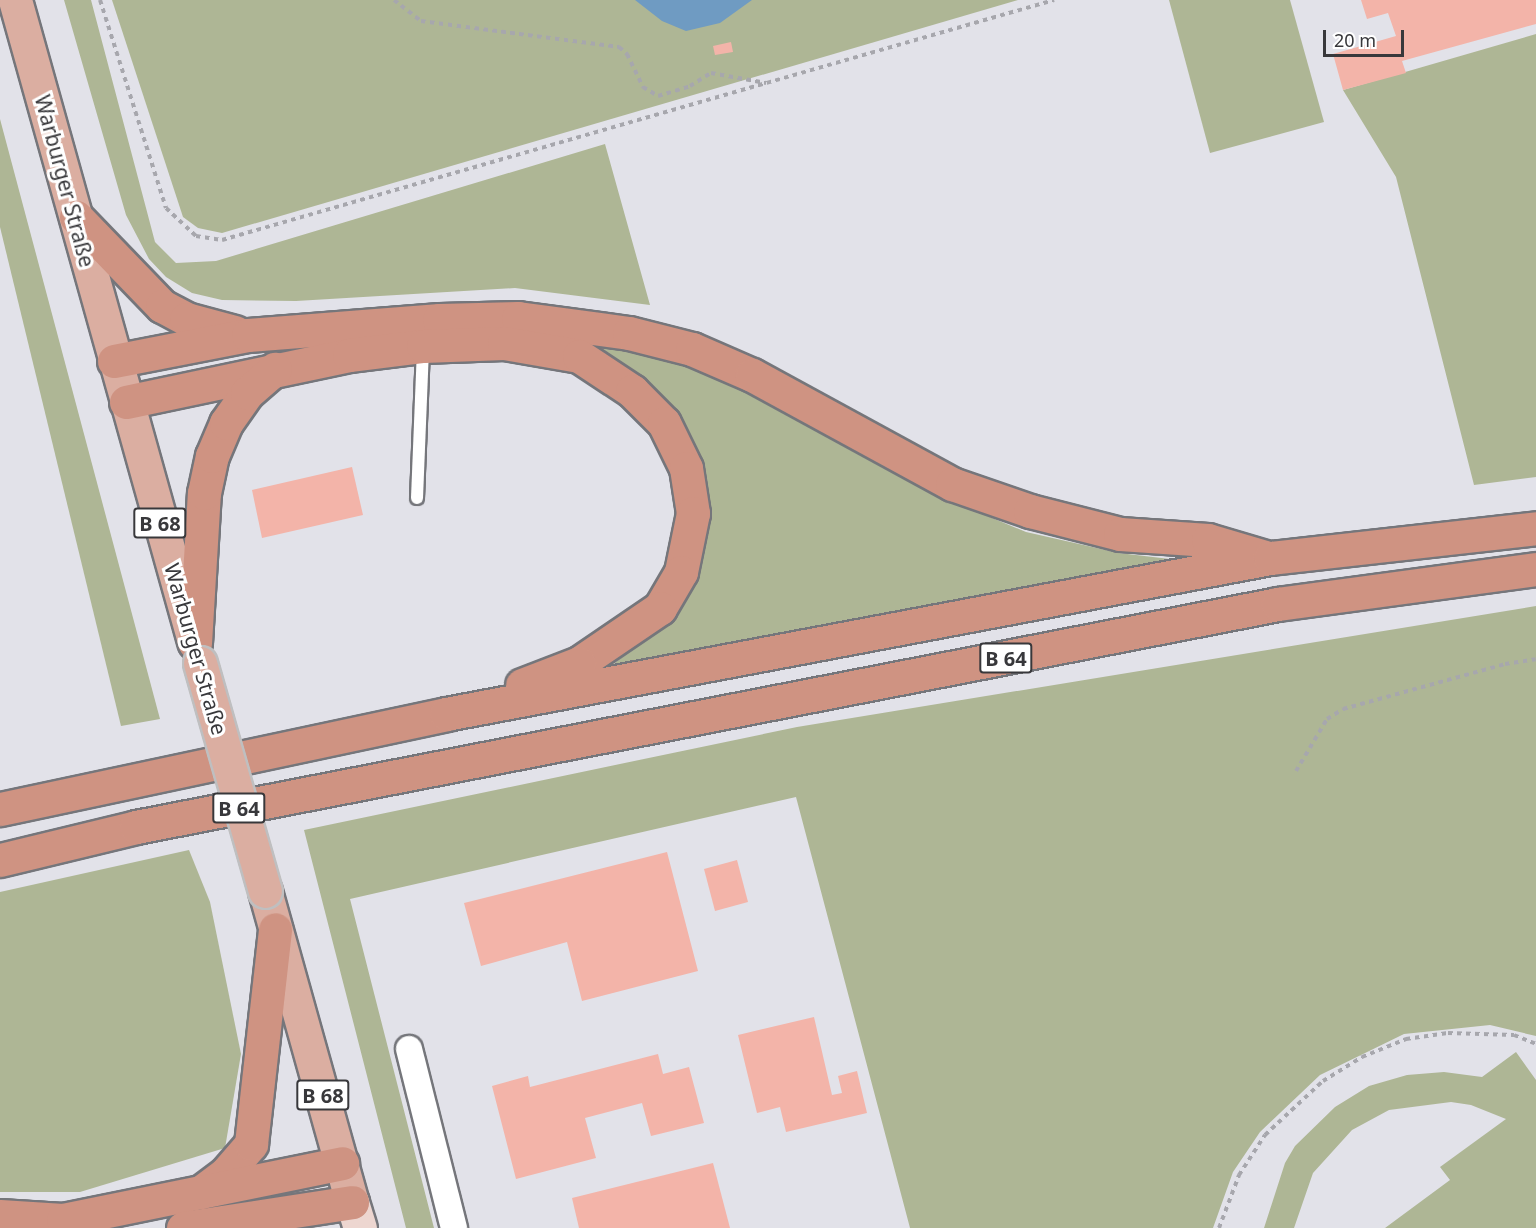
<!DOCTYPE html>
<meta charset="utf-8">
<style>
body{margin:0}
#map{position:relative;width:1536px;height:1228px;overflow:hidden;background:#e2e2e9;font-family:"Noto Sans",sans-serif}
div>[style]{position:absolute}
.green>*{inset:0;background:#aeb695}
.water>*{inset:0;background:#6f9bc2}
.building>*{inset:0;background:#f3b4a9}
.path>*{height:4px;margin-top:-2px;transform-origin:0;background:repeating-linear-gradient(90deg,#a7a7ad 0 4.5px,transparent 0 9px)}
.roads{filter:drop-shadow(2px 0 #75767b) drop-shadow(-2px 0 #75767b) drop-shadow(0 2px #75767b) drop-shadow(0 -2px #75767b)}
.service>*{height:12px;margin:-6px;padding:0 6px;transform-origin:6px;border-radius:6px;background:#fff}
.minor>*{height:26px;margin:-13px;padding:0 13px;transform-origin:13px;border-radius:13px;background:#fff}
.secondary>*{height:33px;margin:-16.5px;padding:0 16.5px;transform-origin:16.5px;border-radius:16.5px;background:#edd6d0}
.primary>*{height:33px;margin:-16.5px;padding:0 16.5px;transform-origin:16.5px;border-radius:16.5px;background:#dbaea1}
.trunk>*{height:33px;margin:-16.5px;padding:0 16.5px;transform-origin:16.5px;border-radius:16.5px;background:#cf9382}
.bridges{filter:drop-shadow(2px 0 #bfbfc0) drop-shadow(-2px 0 #bfbfc0) drop-shadow(0 2px #bfbfc0) drop-shadow(0 -2px #bfbfc0)}
.primary-bridge>*{height:33px;margin:-16.5px;padding:0 16.5px;transform-origin:16.5px;border-radius:16.5px;background:#dbaea1}
span{translate:-50% -50%;white-space:nowrap;text-align:center;line-height:1.15;-webkit-text-stroke:6px #fff;paint-order:stroke}
.shield-label span{padding:2px 4px;background:#fff;border:2px solid;border-radius:4px;-webkit-text-stroke-width:0}
.shield-label{font-size:20px;color:#38383b;font-weight:700}
.street-label{font-size:21px;color:#38383b}
.scale{position:absolute;left:1323px;top:30px;width:81px;height:27px;box-sizing:border-box;border:3px solid #38383b;border-top:0;padding-left:8px;font-size:18px;line-height:21px;white-space:nowrap;color:#38383b;-webkit-text-stroke:4px #fff;paint-order:stroke}
</style>
<div id="map">
<div class="green">
<div style="clip-path:polygon(64px 0,91px 0,155px 242px,176px 263px,216px 261px,605px 144px,650px 305px,515px 288px,296px 301px,222px 300px,192px 293px,166px 277px,149px 259px,126px 215px)"></div>
<div style="clip-path:polygon(112px 0,1018px 0,222px 233px,198px 228px,183px 217px)"></div>
<div style="clip-path:polygon(1169px 0,1290px 0,1324px 122px,1210px 153px)"></div>
<div style="clip-path:polygon(1536px 34px,1536px 477px,1474px 485px,1396px 177px,1343px 90px)"></div>
<div style="clip-path:polygon(0 119px,160px 719px,121px 726px,0 227px)"></div>
<div style="clip-path:polygon(590px 340px,694px 368px,750px 393px,944px 498px,1026px 532px,1119px 553px,1195px 562px,611px 666px,672px 618px,698px 468px,587px 348px)"></div>
<div style="clip-path:polygon(1536px 606px,1536px 1036px,1490px 1025px,1404px 1034px,1320px 1075px,1260px 1132px,1233px 1172px,1213px 1228px,910px 1228px,796px 797px,350px 899px,434px 1228px,406px 1228px,304px 830px,797px 727px)"></div>
<div style="clip-path:polygon(189px 850px,210px 902px,241px 1054px,225px 1148px,80px 1192px,0 1192px,0 892px)"></div>
<div style="clip-path:polygon(1516px 1052px,1536px 1080px,1536px 1228px,1385px 1228px,1450px 1180px,1440px 1167px,1506px 1119px,1471px 1105px,1451px 1102px,1389px 1110px,1352px 1130px,1313px 1173px,1294px 1228px,1264px 1228px,1285px 1163px,1295px 1146px,1335px 1107px,1369px 1086px,1407px 1075px,1444px 1072px,1482px 1077px)"></div>
</div>
<div class="water">
<div style="clip-path:polygon(635px 0,752px 0,720px 23px,686px 31px,662px 21px)"></div>
</div>
<div class="building">
<div style="clip-path:polygon(1361px 0,1536px 0,1536px 24px,1402px 61px,1406px 73px,1343px 90px,1333px 54px,1396px 36px,1388px 13px,1367px 19px)"></div>
<div style="clip-path:polygon(731px 42px,733px 52px,715px 55px,713px 46px)"></div>
<div style="clip-path:polygon(352px 467px,363px 515px,262px 538px,252px 490px)"></div>
<div style="clip-path:polygon(667px 852px,698px 971px,582px 1001px,567px 942px,481px 966px,464px 903px)"></div>
<div style="clip-path:polygon(737px 860px,748px 902px,715px 911px,704px 869px)"></div>
<div style="clip-path:polygon(814px 1017px,832px 1095px,842px 1093px,838px 1076px,857px 1071px,867px 1113px,786px 1132px,780px 1107px,757px 1113px,738px 1035px)"></div>
<div style="clip-path:polygon(658px 1054px,663px 1074px,689px 1067px,704px 1123px,651px 1136px,642px 1103px,585px 1118px,596px 1158px,516px 1179px,492px 1086px,528px 1076px,530px 1087px)"></div>
<div style="clip-path:polygon(713px 1163px,730px 1228px,579px 1228px,572px 1198px)"></div>
</div>
<div class="path">
<div style="left:100px;top:0;width:218px;rotate:72.4deg"></div>
<div style="left:166px;top:208px;width:41px;rotate:43deg"></div>
<div style="left:196px;top:236px;width:26px;rotate:9deg"></div>
<div style="left:222px;top:240px;width:866px;rotate:-16.09deg"></div>
<div style="left:394px;top:0;width:34px;rotate:38deg"></div>
<div style="left:421px;top:21px;width:200px;rotate:7.5deg"></div>
<div style="left:619px;top:47px;width:11px;rotate:41deg"></div>
<div style="left:627px;top:54px;width:37px;rotate:64deg"></div>
<div style="left:643px;top:87px;width:17px;rotate:31deg"></div>
<div style="left:658px;top:96px;width:34px;rotate:-17deg"></div>
<div style="left:690px;top:86px;width:25px;rotate:-32deg"></div>
<div style="left:711px;top:73px;width:56px;rotate:10.3deg"></div>
<div style="left:1296px;top:771px;width:61px;rotate:-59.2deg"></div>
<div style="left:1327px;top:719px;width:19px;rotate:-32deg"></div>
<div style="left:1343px;top:709px;width:168px;rotate:-15.5deg"></div>
<div style="left:1505px;top:664px;width:31px;rotate:-9deg"></div>
<div style="left:1219px;top:1228px;width:57px;rotate:-69.3deg"></div>
<div style="left:1239px;top:1175px;width:48px;rotate:-57deg"></div>
<div style="left:1265px;top:1135px;width:79px;rotate:-43deg"></div>
<div style="left:1323px;top:1081px;width:46px;rotate:-31.6deg"></div>
<div style="left:1362px;top:1057px;width:48px;rotate:-22.2deg"></div>
<div style="left:1406px;top:1039px;width:42px;rotate:-8.1deg"></div>
<div style="left:1448px;top:1033px;width:66px;rotate:1.7deg"></div>
<div style="left:1514px;top:1035px;width:24px;rotate:22deg"></div>
</div>
<div class="roads">
<div class="service">
<div style="left:417px;top:498px;width:151px;rotate:-87.7deg"></div>
</div>
<div class="minor">
<div style="left:409px;top:1049px;width:185px;rotate:75.9deg"></div>
</div>
<div class="secondary">
<div style="left:352px;top:1202px;width:27px;rotate:73deg"></div>
</div>
<div class="primary">
<div style="left:15px;top:0;width:666px;rotate:74.4deg"></div>
<div style="left:265px;top:891px;width:323px;rotate:74.4deg"></div>
</div>
<div class="trunk">
<div style="left:76px;top:217px;width:124px;rotate:46deg"></div>
<div style="left:162px;top:306px;width:27px;rotate:28deg"></div>
<div style="left:186px;top:319px;width:51px;rotate:14.9deg"></div>
<div style="left:114px;top:361px;width:136px;rotate:-11deg"></div>
<div style="left:248px;top:335px;width:192px;rotate:-4.5deg"></div>
<div style="left:439px;top:320px;width:79px;rotate:-1.5deg"></div>
<div style="left:518px;top:318px;width:112px;rotate:7.7deg"></div>
<div style="left:629px;top:333px;width:65px;rotate:14.3deg"></div>
<div style="left:692px;top:349px;width:65px;rotate:23.4deg"></div>
<div style="left:752px;top:375px;width:228px;rotate:28.6deg"></div>
<div style="left:952px;top:484px;width:83px;rotate:19.1deg"></div>
<div style="left:1030px;top:511px;width:93px;rotate:14.3deg"></div>
<div style="left:1120px;top:534px;width:88px;rotate:3.9deg"></div>
<div style="left:1208px;top:540px;width:59px;rotate:16.6deg"></div>
<div style="left:126px;top:402px;width:228px;rotate:-11.9deg"></div>
<div style="left:349px;top:355px;width:75px;rotate:-6.9deg"></div>
<div style="left:423px;top:346px;width:81px;rotate:-2.1deg"></div>
<div style="left:504px;top:343px;width:76px;rotate:9.8deg"></div>
<div style="left:579px;top:356px;width:64px;rotate:33.4deg"></div>
<div style="left:632px;top:391px;width:45px;rotate:45deg"></div>
<div style="left:664px;top:423px;width:50px;rotate:63.9deg"></div>
<div style="left:686px;top:468px;width:46px;rotate:81.2deg"></div>
<div style="left:693px;top:513px;width:60px;rotate:101.5deg"></div>
<div style="left:681px;top:572px;width:42px;rotate:120.3deg"></div>
<div style="left:660px;top:608px;width:98px;rotate:145.8deg"></div>
<div style="left:579px;top:663px;width:61px;rotate:158.9deg"></div>
<div style="left:195px;top:643px;width:150px;rotate:-86.6deg"></div>
<div style="left:204px;top:493px;width:38px;rotate:-78deg"></div>
<div style="left:212px;top:456px;width:36px;rotate:-67deg"></div>
<div style="left:226px;top:423px;width:37px;rotate:-55deg"></div>
<div style="left:247px;top:393px;width:37px;rotate:-41deg"></div>
<div style="left:0;top:809px;width:456px;rotate:-12deg"></div>
<div style="left:446px;top:714px;width:839px;rotate:-10.72deg"></div>
<div style="left:1270px;top:558px;width:268px;rotate:-6.4deg"></div>
<div style="left:0;top:860px;width:140px;rotate:-13.6deg"></div>
<div style="left:136px;top:827px;width:1164px;rotate:-11.05deg"></div>
<div style="left:1278px;top:604px;width:260px;rotate:-7.7deg"></div>
<div style="left:201px;top:1192px;width:30px;rotate:-37deg"></div>
<div style="left:225px;top:1174px;width:40px;rotate:-49deg"></div>
<div style="left:251px;top:1144px;width:216px;rotate:-83.6deg"></div>
<div style="left:0;top:1216px;width:63px;rotate:3.6deg"></div>
<div style="left:63px;top:1220px;width:285px;rotate:-11.5deg"></div>
<div style="left:183px;top:1228px;width:171px;rotate:-8.7deg"></div>
</div>
</div>
<div class="bridges">
<div class="primary-bridge">
<div style="left:200px;top:663px;width:237px;rotate:74.1deg"></div>
</div>
</div>
<div class="shield-label">
<span style="left:160px;top:523px">B 68</span>
<span style="left:1006px;top:658px">B 64</span>
<span style="left:239px;top:808px">B 64</span>
<span style="left:323px;top:1095px">B 68</span>
</div>
<div class="street-label">
<span style="left:65px;top:181px;rotate:75deg">Warburger Straße</span>
<span style="left:196px;top:649px;rotate:74deg">Warburger Straße</span>
</div>
<div class="scale">20 m</div>
</div>
